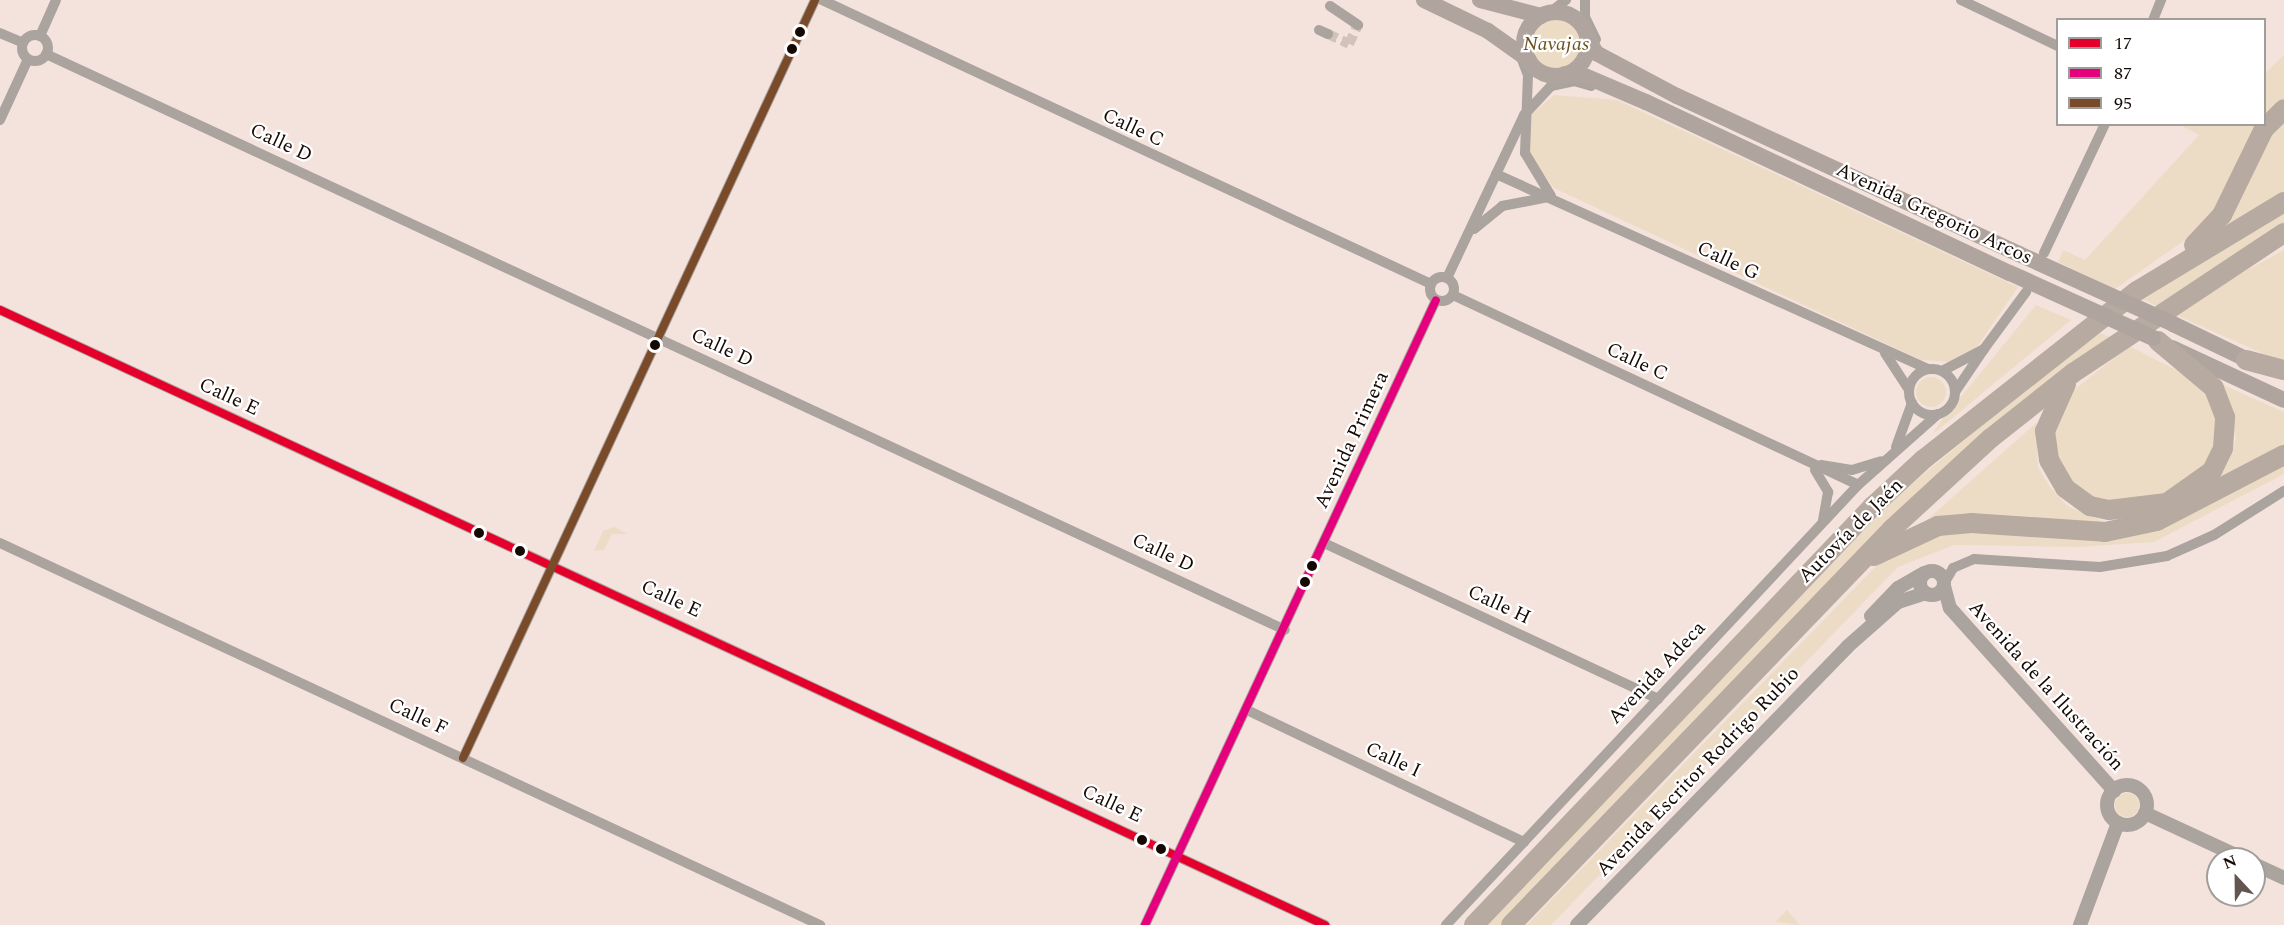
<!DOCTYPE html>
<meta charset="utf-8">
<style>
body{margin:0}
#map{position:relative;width:2284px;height:925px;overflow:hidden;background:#f4e3dc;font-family:Spectral,serif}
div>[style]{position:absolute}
.green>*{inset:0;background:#eddcc5}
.round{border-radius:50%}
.minor-tunnel>*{height:10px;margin-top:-5px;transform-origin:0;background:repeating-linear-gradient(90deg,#d3c2bc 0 10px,transparent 0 15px)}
.minor>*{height:10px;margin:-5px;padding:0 5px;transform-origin:5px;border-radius:5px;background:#aba39e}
.minor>.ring{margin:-5px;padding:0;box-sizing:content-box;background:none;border:10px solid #aba39e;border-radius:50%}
.tertiary>*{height:14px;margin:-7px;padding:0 7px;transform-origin:7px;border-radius:7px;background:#aba39e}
.tertiary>.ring{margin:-7px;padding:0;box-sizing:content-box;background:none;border:14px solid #aba39e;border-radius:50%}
.primary>*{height:16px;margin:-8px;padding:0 8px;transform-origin:8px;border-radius:8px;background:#b0a59e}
.primary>.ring{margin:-8px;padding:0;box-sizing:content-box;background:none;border:16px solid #b0a59e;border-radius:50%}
.motorway>*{height:20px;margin:-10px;padding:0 10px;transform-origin:10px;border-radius:10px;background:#b6aaa1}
.primary-bridge>*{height:16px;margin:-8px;padding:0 8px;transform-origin:8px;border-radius:8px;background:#b0a59e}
.bus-1>*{height:8px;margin:-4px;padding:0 4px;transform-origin:4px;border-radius:4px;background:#e4002b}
.bus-2>*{height:8px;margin:-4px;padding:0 4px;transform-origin:4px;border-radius:4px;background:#e5007d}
.bus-3>*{height:8px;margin:-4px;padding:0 4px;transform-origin:4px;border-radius:4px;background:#7a4b2a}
.dots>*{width:16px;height:16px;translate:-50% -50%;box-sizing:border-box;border:3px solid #fff;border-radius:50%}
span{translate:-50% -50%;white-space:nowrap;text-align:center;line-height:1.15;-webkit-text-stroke:4.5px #fff;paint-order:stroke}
.park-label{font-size:20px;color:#6a521c;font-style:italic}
.street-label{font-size:20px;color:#150904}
.legend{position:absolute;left:2056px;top:18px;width:210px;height:108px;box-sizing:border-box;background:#fff;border:2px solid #a19d9b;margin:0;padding:8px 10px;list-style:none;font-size:18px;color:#150904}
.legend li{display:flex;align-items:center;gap:12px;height:30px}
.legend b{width:30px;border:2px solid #a19d9b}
.north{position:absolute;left:2206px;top:847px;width:60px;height:60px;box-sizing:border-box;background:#fff;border:2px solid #a19d9b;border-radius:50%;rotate:338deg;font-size:16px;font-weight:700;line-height:24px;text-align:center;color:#150904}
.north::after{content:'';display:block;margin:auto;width:21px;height:27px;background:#635550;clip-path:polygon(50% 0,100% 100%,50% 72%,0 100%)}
</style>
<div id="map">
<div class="green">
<div class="round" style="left:1530px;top:18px;width:52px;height:52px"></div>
<div style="clip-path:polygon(2284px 55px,2284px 101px,2264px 116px,2264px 74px)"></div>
<div style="clip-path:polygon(1554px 95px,1617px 100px,2018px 287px,1977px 347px,1951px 362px,1921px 360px,1554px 188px,1530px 155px,1530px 124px,1533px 113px)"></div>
<div style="clip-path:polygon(2284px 117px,2284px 192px,2224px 226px,2257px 155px)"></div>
<div style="clip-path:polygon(2180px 125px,2257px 125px,2205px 226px,2115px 289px,2058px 262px,2063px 250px,2085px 260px,2199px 135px)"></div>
<div style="clip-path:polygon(2284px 209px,2284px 226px,2157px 306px,2142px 299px)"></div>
<div style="clip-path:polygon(2284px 250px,2284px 363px,2176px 315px,2214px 288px)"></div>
<div style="clip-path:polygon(2036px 305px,2071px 320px,1932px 435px,1941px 421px)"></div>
<div style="clip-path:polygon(2096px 331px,2112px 338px,2052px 382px,1503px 925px,1484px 925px,1895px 498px)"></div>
<div style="clip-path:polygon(2129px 346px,2200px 382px,2219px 419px,2214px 459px,2185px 489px,2133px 505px,2084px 497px,2051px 453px,2054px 415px,2064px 398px)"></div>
<div class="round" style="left:1916px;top:377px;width:30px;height:30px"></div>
<div style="clip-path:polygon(2221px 384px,2284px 412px,2284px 447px,2206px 492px,2228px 463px,2236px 438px)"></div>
<div style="clip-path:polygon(2036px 423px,2038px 467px,2050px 487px,2067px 506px,2105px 522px,2022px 518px,1919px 527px)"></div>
<div style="clip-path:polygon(2284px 463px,2284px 474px,2154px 542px,2079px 547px,1954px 545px,1898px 567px,1551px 925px,1527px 925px,1879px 563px,1936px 536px,1965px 531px,2178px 520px)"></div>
<div style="clip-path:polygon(614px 527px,628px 534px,612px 534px,604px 550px,594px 551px,603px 531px)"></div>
<div class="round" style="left:2115px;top:793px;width:24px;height:24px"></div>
<div style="clip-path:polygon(1787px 910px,1800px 925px,1775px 922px)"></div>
</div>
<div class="minor-tunnel">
<div style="left:1328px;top:34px;width:23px;rotate:25deg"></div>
<div style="left:1349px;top:44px;width:21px;rotate:-65deg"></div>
</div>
<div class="minor">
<div style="left:822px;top:0;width:672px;rotate:25deg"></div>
<div style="left:1585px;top:0;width:17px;rotate:90deg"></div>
<div style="left:1585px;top:17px;width:25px;rotate:64deg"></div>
<div style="left:1961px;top:0;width:107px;rotate:25.4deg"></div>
<div style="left:1330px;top:6px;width:34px;rotate:34deg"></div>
<div style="left:1548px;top:14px;width:23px;rotate:-38deg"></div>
<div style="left:2153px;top:20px;width:22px;rotate:-68deg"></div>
<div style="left:1319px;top:30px;width:10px;rotate:24deg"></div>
<div style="left:0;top:33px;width:25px;rotate:23deg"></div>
<div class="ring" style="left:22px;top:35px;width:16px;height:16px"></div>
<div style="left:40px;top:36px;width:39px;rotate:-66deg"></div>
<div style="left:46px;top:54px;width:1366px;rotate:24.93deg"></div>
<div style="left:1521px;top:57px;width:19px;rotate:69deg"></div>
<div style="left:1528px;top:75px;width:78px;rotate:92.2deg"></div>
<div style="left:1525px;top:153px;width:50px;rotate:58.8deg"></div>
<div style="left:0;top:120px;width:67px;rotate:-65.3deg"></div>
<div style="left:1496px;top:174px;width:474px;rotate:24.3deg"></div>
<div style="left:1474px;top:229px;width:36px;rotate:-39deg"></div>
<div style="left:1502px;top:206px;width:43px;rotate:-10.8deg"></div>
<div style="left:2044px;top:253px;width:143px;rotate:-64.7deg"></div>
<div class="ring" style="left:1430px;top:277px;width:14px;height:14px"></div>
<div style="left:1447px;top:278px;width:180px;rotate:-64.7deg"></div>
<div style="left:1524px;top:115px;width:40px;rotate:-47deg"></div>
<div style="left:1551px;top:86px;width:24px;rotate:-12deg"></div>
<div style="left:1574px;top:81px;width:18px;rotate:16deg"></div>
<div style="left:1453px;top:295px;width:447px;rotate:25.1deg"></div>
<div style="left:0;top:310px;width:1461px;rotate:24.9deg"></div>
<div style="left:1885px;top:353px;width:44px;rotate:57deg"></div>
<div class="ring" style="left:1909px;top:369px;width:36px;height:36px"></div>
<div style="left:1942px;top:371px;width:47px;rotate:-27.6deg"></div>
<div style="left:1984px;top:349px;width:71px;rotate:-53.6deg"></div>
<div style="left:1955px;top:392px;width:52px;rotate:-56deg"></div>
<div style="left:1896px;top:447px;width:47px;rotate:-70deg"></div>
<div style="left:1821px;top:465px;width:31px;rotate:9deg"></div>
<div style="left:1852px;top:470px;width:30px;rotate:-17deg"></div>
<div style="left:1815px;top:470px;width:26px;rotate:59deg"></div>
<div style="left:1828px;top:492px;width:29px;rotate:100deg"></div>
<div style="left:0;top:543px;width:905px;rotate:24.98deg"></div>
<div style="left:1324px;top:543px;width:369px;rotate:25deg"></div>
<div style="left:1945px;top:582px;width:16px;rotate:-60deg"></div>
<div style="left:1953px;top:568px;width:23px;rotate:-23deg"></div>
<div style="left:1974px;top:559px;width:126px;rotate:3.6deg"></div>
<div style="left:2100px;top:567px;width:68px;rotate:-9.3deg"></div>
<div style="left:2167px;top:556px;width:51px;rotate:-24.1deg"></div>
<div style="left:2214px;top:535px;width:83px;rotate:-32.2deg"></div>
<div style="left:1247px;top:710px;width:307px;rotate:25.5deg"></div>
<div style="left:463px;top:758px;width:836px;rotate:-65.09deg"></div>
<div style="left:1145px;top:925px;width:689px;rotate:-65.03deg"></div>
<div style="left:1446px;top:925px;width:603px;rotate:-46.88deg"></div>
<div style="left:1858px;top:485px;width:107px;rotate:-41.6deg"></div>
</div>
<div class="tertiary">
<div class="ring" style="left:1920px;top:571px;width:10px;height:10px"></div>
<div style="left:1944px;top:586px;width:23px;rotate:75deg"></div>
<div style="left:1950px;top:608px;width:246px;rotate:48.1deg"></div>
<div style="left:1871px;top:616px;width:39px;rotate:-46deg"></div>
<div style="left:1898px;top:588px;width:30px;rotate:-30deg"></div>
<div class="ring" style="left:2107px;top:785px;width:26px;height:26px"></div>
<div style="left:2145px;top:813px;width:109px;rotate:24.9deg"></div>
<div style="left:2254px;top:864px;width:33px;rotate:25deg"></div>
<div style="left:1577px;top:925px;width:388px;rotate:-45.8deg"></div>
<div style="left:1847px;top:647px;width:68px;rotate:-41.4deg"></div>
<div style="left:1898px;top:602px;width:29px;rotate:-18deg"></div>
<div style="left:2080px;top:925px;width:109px;rotate:-69.6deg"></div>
</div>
<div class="primary">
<div style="left:1424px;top:0;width:71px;rotate:25.8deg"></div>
<div style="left:1488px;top:31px;width:50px;rotate:35.3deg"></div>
<div style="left:1480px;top:0;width:63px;rotate:14.7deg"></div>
<div class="ring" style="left:1524px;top:12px;width:48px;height:48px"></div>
<div style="left:1587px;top:37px;width:18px;rotate:61deg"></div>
<div style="left:1596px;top:53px;width:92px;rotate:28deg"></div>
<div style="left:1677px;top:96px;width:377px;rotate:24.8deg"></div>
<div style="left:1565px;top:74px;width:13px;rotate:-4deg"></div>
<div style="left:1578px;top:73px;width:74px;rotate:23.1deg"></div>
<div style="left:1646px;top:102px;width:402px;rotate:25.2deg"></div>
<div style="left:2173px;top:324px;width:92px;rotate:25.7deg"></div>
<div style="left:2172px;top:348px;width:123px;rotate:24.9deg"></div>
</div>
<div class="motorway">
<div style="left:2194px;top:245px;width:41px;rotate:-47deg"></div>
<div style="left:2222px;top:215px;width:96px;rotate:-64deg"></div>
<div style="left:2264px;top:129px;width:28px;rotate:-45deg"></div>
<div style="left:2246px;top:360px;width:39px;rotate:15deg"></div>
<div style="left:2066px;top:384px;width:51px;rotate:114.1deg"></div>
<div style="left:2045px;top:431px;width:29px;rotate:82deg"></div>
<div style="left:2049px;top:460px;width:32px;rotate:60deg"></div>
<div style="left:2065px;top:488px;width:31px;rotate:36deg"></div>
<div style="left:2090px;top:506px;width:19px;rotate:12deg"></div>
<div style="left:2109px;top:510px;width:58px;rotate:-6.9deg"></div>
<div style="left:2167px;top:503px;width:55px;rotate:-35.4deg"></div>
<div style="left:2212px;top:471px;width:25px;rotate:-64deg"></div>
<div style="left:2223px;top:448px;width:31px;rotate:-86deg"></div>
<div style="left:2225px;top:417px;width:31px;rotate:-111deg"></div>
<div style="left:2214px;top:388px;width:73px;rotate:-140deg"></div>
<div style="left:1874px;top:556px;width:71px;rotate:-25.1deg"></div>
<div style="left:1938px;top:526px;width:33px;rotate:-5deg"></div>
<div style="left:1971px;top:523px;width:134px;rotate:3.8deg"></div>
<div style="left:2105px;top:532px;width:53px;rotate:-11.9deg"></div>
<div style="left:2157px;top:521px;width:143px;rotate:-27.5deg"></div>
<div style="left:1474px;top:925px;width:579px;rotate:-46.4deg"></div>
<div style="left:1873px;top:506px;width:69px;rotate:-42.7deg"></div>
<div style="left:1924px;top:459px;width:271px;rotate:-38.3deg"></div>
<div style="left:2137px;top:291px;width:172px;rotate:-31.2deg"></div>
<div style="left:1511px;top:925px;width:551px;rotate:-46.1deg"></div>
<div style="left:1893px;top:528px;width:133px;rotate:-42.6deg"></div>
<div style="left:1991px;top:438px;width:105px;rotate:-38.4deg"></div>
<div style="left:2073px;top:373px;width:253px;rotate:-33.6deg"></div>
</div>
<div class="primary-bridge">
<div style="left:2019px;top:254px;width:169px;rotate:24.4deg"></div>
<div style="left:2010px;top:273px;width:157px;rotate:24.4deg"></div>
</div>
<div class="bus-1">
<div style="left:0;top:310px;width:1461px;rotate:24.9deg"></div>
</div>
<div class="bus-2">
<div style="left:1145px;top:925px;width:689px;rotate:-65.03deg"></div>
</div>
<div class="bus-3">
<div style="left:463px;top:758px;width:836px;rotate:-65.09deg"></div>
</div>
<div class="dots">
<div style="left:800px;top:32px;background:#150904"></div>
<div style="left:792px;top:49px;background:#150904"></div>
<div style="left:655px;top:345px;background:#150904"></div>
<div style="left:479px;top:533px;background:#150904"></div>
<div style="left:520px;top:551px;background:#150904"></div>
<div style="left:1312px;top:566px;background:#150904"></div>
<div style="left:1305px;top:582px;background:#150904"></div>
<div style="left:1142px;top:840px;background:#150904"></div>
<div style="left:1161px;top:849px;background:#150904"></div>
</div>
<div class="park-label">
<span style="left:1556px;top:44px">Navajas</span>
</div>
<div class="street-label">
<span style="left:1133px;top:128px;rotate:25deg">Calle C</span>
<span style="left:281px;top:143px;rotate:25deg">Calle D</span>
<span style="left:1934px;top:214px;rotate:25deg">Avenida Gregorio Arcos</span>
<span style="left:1728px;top:261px;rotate:25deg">Calle G</span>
<span style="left:722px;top:348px;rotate:25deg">Calle D</span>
<span style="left:1637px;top:362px;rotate:25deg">Calle C</span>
<span style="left:229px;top:397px;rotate:25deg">Calle E</span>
<span style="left:1352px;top:440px;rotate:-65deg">Avenida Primera</span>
<span style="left:1851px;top:531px;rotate:-45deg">Autovía de Jaén</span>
<span style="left:1163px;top:553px;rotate:25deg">Calle D</span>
<span style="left:671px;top:599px;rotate:25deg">Calle E</span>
<span style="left:1499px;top:605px;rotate:25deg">Calle H</span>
<span style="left:1657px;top:673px;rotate:-47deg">Avenida Adeca</span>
<span style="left:2046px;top:686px;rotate:48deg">Avenida de la Ilustración</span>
<span style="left:418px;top:717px;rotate:25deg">Calle F</span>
<span style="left:1393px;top:760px;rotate:25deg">Calle I</span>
<span style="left:1698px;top:772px;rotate:-46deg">Avenida Escritor Rodrigo Rubio</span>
<span style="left:1112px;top:804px;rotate:25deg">Calle E</span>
</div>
<ul class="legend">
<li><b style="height:8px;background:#e4002b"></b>17</li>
<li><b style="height:8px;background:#e5007d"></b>87</li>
<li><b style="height:8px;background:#7a4b2a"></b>95</li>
</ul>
<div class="north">N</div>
</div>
